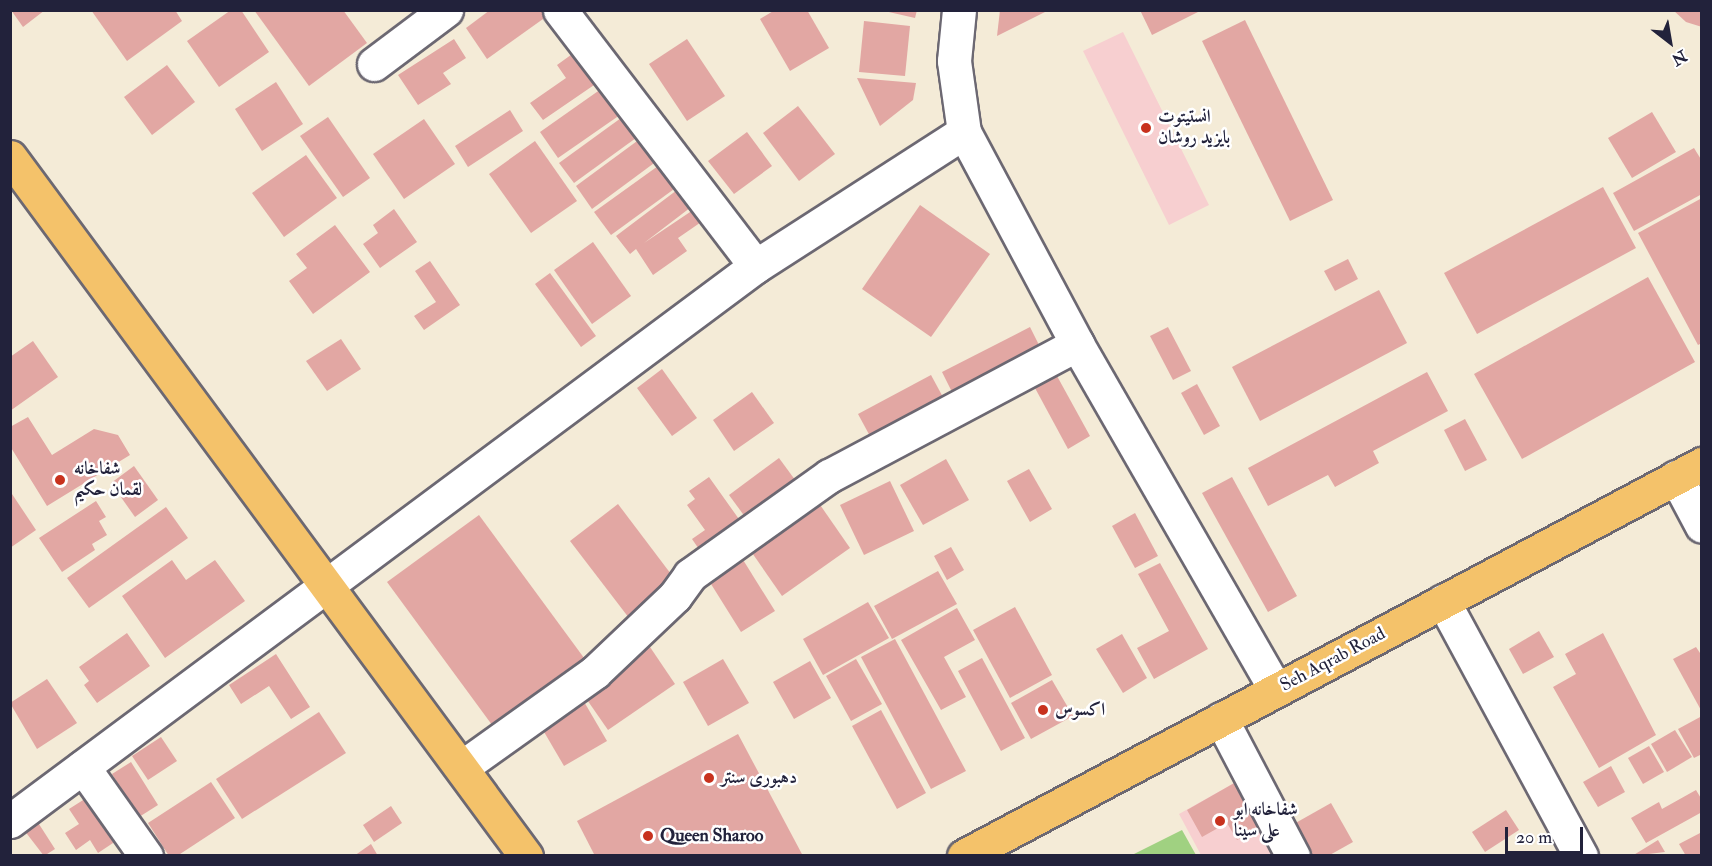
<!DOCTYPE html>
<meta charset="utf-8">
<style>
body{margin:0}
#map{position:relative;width:1712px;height:866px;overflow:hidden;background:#f4ebd7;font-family:"IM FELL Double Pica",Amiri,serif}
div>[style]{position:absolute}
.built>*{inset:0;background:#f7cfd0}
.green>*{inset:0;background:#a0d181}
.building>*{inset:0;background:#e2a7a3}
.roads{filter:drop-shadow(2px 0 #6c6872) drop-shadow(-2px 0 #6c6872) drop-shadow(0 2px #6c6872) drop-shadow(0 -2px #6c6872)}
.minor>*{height:33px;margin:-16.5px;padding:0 16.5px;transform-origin:16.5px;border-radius:16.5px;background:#fff}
.major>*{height:33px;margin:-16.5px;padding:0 16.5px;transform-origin:16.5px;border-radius:16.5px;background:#f4c26a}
.highway>*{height:33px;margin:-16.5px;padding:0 16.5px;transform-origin:16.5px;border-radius:16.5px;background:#f4c26a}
.dots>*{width:16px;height:16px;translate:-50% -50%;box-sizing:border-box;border:3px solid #fff;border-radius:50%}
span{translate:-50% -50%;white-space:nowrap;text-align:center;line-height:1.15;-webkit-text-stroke:5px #fff;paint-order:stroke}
.poi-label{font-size:18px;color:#22223b;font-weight:700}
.left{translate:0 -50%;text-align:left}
.street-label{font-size:18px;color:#22223b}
.frame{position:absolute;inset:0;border:12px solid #22223b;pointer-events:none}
.north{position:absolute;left:1640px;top:12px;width:60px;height:60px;-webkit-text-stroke:4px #fff;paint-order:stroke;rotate:149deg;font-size:16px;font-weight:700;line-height:24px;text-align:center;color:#22223b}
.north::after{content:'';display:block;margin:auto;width:21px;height:27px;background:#22223b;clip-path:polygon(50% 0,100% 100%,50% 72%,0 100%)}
.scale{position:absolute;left:1505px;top:827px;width:78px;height:27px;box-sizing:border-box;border:3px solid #22223b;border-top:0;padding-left:8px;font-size:18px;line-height:21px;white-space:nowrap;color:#22223b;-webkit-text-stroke:4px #fff;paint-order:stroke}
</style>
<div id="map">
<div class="built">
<div style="clip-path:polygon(1123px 32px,1209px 205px,1169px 225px,1083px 51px)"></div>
<div style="clip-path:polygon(1236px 782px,1276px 855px,1201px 855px,1179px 814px)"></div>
</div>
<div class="green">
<div style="clip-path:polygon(1182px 830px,1196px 855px,1132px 855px)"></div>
</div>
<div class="building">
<div style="clip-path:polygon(11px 10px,45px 10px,23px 27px)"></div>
<div style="clip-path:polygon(91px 10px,175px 10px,182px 21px,127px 61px)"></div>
<div style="clip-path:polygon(231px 10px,241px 10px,269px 52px,219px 87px,187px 41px)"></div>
<div style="clip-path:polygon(254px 10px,343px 10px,367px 43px,309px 86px)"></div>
<div style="clip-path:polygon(490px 10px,548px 10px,550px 14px,487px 59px,466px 28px)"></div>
<div style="clip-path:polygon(775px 10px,807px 10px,829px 48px,790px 71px,760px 19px)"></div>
<div style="clip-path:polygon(880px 10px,917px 10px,915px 18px)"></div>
<div style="clip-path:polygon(1000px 10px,1049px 10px,997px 36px)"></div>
<div style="clip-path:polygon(1140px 10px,1202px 10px,1152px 35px)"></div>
<div style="clip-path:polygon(1673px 10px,1702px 10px,1702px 27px,1686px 22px)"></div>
<div style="clip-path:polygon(1245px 20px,1333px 200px,1290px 221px,1202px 41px)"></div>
<div style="clip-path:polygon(864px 21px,910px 26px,905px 76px,859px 72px)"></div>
<div style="clip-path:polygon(454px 39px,466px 58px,443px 73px,451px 84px,418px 105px,398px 75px)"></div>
<div style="clip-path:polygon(687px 39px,725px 96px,687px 121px,649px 64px)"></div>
<div style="clip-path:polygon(575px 52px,597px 83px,543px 120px,530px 103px,566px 78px,557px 65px)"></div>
<div style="clip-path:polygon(167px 65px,195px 102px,152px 135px,124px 97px)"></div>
<div style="clip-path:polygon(857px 78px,916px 83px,913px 100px,880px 126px)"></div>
<div style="clip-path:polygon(276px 82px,303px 124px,262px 151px,235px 109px)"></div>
<div style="clip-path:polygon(611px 82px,630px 108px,558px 158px,540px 132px)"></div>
<div style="clip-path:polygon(798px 106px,835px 154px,799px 181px,763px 133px)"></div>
<div style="clip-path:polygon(510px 110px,523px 131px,468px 167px,455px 146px)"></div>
<div style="clip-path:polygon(632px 110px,647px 130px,574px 183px,559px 163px)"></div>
<div style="clip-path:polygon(1652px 112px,1676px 152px,1632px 178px,1608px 138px)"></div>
<div style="clip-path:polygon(328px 117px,370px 178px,343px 197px,300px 136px)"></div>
<div style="clip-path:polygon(424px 119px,455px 164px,404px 199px,373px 154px)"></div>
<div style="clip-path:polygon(747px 132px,772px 166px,734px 194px,708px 161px)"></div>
<div style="clip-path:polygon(648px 133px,665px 155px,592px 209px,576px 186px)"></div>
<div style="clip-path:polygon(535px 141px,577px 201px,531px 233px,489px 174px)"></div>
<div style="clip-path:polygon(1694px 148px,1702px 161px,1702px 194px,1634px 231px,1613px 193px)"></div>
<div style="clip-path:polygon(306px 155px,337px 198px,284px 237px,252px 193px)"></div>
<div style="clip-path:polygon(665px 161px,681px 184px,611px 235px,594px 212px)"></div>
<div style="clip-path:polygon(685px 184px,699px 201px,644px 243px,699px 206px,707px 218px,678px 238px,687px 251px,653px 275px,636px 249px,630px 254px,616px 236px)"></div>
<div style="clip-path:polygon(1603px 187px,1636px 248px,1477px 334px,1444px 273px)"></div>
<div style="clip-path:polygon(1702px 198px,1702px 343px,1698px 345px,1638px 233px)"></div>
<div style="clip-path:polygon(920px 205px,990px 254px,931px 337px,862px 289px)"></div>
<div style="clip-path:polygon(394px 209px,417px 242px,380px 268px,363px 244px,378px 233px,373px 225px)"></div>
<div style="clip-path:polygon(335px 225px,370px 272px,313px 314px,289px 281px,307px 268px,296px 254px)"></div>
<div style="clip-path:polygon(593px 242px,631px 296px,592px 324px,554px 270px)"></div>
<div style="clip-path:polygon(1348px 259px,1358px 279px,1335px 291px,1324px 271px)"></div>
<div style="clip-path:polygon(430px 261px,460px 305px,424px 330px,414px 316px,436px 302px,415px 271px)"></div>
<div style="clip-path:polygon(550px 273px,596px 336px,581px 347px,535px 284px)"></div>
<div style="clip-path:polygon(1648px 277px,1695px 362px,1522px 459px,1474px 374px)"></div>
<div style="clip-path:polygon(1379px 290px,1407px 343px,1260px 421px,1232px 367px)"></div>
<div style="clip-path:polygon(1030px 327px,1041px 349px,953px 394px,942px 372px)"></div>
<div style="clip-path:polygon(1168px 327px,1191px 371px,1173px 380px,1150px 336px)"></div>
<div style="clip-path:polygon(341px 339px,361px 369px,327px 391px,306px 361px)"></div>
<div style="clip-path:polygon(33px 341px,58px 377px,10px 411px,10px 357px)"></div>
<div style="clip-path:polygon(662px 369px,697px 418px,672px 436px,637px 388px)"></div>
<div style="clip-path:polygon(1427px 372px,1448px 411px,1373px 451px,1379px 463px,1335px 487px,1328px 475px,1268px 506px,1248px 468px)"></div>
<div style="clip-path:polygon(931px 375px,944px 399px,871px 438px,858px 414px)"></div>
<div style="clip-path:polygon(1057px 376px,1090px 436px,1068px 449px,1035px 388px)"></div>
<div style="clip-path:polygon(1197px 384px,1220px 426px,1204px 435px,1181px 393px)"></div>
<div style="clip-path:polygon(752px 392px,774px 423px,734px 451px,713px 420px)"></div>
<div style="clip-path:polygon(28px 417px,52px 455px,94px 429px,118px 435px,130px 455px,47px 506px,10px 446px,10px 427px)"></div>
<div style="clip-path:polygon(1465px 419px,1487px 460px,1465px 471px,1444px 430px)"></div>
<div style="clip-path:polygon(779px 458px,801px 488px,751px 525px,729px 495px)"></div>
<div style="clip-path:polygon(946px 459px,969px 500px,923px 525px,900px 485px)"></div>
<div style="clip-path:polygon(134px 466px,158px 500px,135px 517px,111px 483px)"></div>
<div style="clip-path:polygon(1029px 469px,1052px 509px,1030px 522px,1007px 481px)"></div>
<div style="clip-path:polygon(709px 477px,746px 529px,705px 558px,692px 539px,705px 530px,687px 505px,695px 499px,689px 491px)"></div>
<div style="clip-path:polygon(1232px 477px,1297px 596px,1268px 612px,1202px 493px)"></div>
<div style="clip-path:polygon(890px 481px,914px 531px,864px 555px,840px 505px)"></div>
<div style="clip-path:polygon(10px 491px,36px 530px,10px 548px)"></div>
<div style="clip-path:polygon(816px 499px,850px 548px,782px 596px,748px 547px)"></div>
<div style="clip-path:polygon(96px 501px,106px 517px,99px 521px,107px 535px,92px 544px,95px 550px,62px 572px,39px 538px)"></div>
<div style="clip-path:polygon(618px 504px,677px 582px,629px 618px,570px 541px)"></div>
<div style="clip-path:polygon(166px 507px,188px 538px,89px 608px,67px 578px)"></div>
<div style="clip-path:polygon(1135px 513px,1158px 556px,1135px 568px,1112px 526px)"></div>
<div style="clip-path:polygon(479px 515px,587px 662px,495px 729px,387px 582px)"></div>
<div style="clip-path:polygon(951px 547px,964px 570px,947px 580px,934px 556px)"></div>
<div style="clip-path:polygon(740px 555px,775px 611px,741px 632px,706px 576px)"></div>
<div style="clip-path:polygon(172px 560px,186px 580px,215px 560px,245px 601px,165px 658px,122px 596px)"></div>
<div style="clip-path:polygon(1160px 563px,1208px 649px,1154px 679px,1137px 648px,1169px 631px,1138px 574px)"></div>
<div style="clip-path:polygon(938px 571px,957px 604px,892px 639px,874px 606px)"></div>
<div style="clip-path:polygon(868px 602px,889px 638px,823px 675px,803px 639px)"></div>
<div style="clip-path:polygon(1015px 607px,1052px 675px,1010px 698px,973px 630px)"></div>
<div style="clip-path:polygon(957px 608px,975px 640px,944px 657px,966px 697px,941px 710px,901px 640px)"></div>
<div style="clip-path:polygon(1539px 631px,1554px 657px,1523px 674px,1509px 649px)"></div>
<div style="clip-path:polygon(127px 633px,150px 666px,97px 703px,84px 685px,89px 681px,79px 667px)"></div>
<div style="clip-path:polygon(1603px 633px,1656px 735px,1599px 768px,1553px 687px,1576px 674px,1565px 654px)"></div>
<div style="clip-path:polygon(1122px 634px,1147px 678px,1123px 693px,1096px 649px)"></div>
<div style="clip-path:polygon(895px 639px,966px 771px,931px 789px,861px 657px)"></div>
<div style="clip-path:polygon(650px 647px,675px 684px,608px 730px,583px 694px)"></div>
<div style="clip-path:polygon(1696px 647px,1702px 656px,1702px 712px,1673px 659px)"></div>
<div style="clip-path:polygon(276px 654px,310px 707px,291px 719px,269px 686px,241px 704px,229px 685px)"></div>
<div style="clip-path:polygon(982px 658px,1025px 738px,1001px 751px,958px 671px)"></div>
<div style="clip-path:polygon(723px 659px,749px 703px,708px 726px,683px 682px)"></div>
<div style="clip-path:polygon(856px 659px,882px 704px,851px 721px,826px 676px)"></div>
<div style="clip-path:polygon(810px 661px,831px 698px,794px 719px,773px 682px)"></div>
<div style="clip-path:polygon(47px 679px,77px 723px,37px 749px,10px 703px)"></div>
<div style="clip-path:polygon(1052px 680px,1073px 716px,1031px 739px,1011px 703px)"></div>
<div style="clip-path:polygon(583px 700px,607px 741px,564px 766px,540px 725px)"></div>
<div style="clip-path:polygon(881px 710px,926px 793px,897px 809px,852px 726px)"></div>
<div style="clip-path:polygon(319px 712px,346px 753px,242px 819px,216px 779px)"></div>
<div style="clip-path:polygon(1702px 716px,1702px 754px,1694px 758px,1678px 729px)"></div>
<div style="clip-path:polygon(1675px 730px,1692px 757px,1667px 772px,1651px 744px)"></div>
<div style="clip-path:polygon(738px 734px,803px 856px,595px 856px,577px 821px)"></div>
<div style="clip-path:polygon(161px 737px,177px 761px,148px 780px,132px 756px)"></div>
<div style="clip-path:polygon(1649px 746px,1664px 772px,1643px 784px,1628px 758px)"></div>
<div style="clip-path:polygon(131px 762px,158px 805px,139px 817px,112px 774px)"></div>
<div style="clip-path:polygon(1611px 766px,1625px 792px,1598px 807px,1583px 782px)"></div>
<div style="clip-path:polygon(211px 782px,235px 818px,177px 856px,169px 856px,148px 823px)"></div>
<div style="clip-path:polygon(1236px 782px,1261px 828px,1237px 840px,1227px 823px,1202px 837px,1187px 810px)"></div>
<div style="clip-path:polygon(1696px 790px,1702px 800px,1702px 812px,1646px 843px,1631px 818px,1659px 802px,1662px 809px)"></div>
<div style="clip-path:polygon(91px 795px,119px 839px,98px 853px,90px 840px,76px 850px,65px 833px,79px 824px,69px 809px)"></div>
<div style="clip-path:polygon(1331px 803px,1353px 842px,1328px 856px,1309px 856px,1292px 825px)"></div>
<div style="clip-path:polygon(391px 806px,402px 823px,374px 842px,363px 825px)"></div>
<div style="clip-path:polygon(1506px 810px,1519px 830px,1485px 852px,1472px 832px)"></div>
<div style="clip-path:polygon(37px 821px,55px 849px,44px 856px,24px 830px)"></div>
<div style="clip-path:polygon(1702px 832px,1702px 856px,1686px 856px,1679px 844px)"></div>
<div style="clip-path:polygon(1658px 840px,1665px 852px,1632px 856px)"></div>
<div style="clip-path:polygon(371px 844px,378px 856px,354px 856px)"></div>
</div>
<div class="roads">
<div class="minor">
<div style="left:560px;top:10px;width:322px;rotate:52.6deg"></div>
<div style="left:959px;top:10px;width:51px;rotate:95.6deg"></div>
<div style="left:954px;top:61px;width:72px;rotate:82deg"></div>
<div style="left:964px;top:132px;width:240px;rotate:61.9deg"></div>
<div style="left:1077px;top:344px;width:399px;rotate:60.1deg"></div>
<div style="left:374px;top:64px;width:90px;rotate:-36.9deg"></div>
<div style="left:1676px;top:477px;width:55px;rotate:62deg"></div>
<div style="left:1443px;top:601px;width:290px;rotate:61.6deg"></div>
<div style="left:1221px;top:719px;width:155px;rotate:62.3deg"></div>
<div style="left:83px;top:767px;width:109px;rotate:54.7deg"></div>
<div style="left:462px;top:767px;width:163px;rotate:-35.5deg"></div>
<div style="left:595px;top:672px;width:110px;rotate:-43.5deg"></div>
<div style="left:675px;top:596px;width:26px;rotate:-54deg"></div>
<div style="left:690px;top:575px;width:171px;rotate:-35.5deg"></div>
<div style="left:829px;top:476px;width:281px;rotate:-28deg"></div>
<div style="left:10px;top:821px;width:930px;rotate:-36.65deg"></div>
<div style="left:756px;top:266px;width:247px;rotate:-32.8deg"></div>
</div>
<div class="major">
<div style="left:10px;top:157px;width:869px;rotate:53.57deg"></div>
</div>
<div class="highway">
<div style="left:964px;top:856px;width:836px;rotate:-27.98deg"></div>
</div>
</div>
<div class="dots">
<div style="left:1146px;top:128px;background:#c8321e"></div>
<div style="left:60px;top:480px;background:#c8321e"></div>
<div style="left:1043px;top:710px;background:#c8321e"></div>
<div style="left:709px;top:778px;background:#c8321e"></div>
<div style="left:1220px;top:821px;background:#c8321e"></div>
<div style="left:648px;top:836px;background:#c8321e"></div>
</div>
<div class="poi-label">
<span class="left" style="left:1158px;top:128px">انستیتوت<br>بایزید روشان</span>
<span class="left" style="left:74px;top:480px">شفاخانه<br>لقمان حکیم</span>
<span class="left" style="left:1055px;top:710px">اکسوس</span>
<span class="left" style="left:721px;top:778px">دهبوری سنتر</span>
<span class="left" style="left:1234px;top:821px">شفاخانه ابو<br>علی سینا</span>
<span class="left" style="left:660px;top:836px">Queen Sharoo</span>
</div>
<div class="street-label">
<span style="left:1333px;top:660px;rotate:-28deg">Seh Aqrab Road</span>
</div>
<div class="frame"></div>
<div class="north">N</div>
<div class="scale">20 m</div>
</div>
